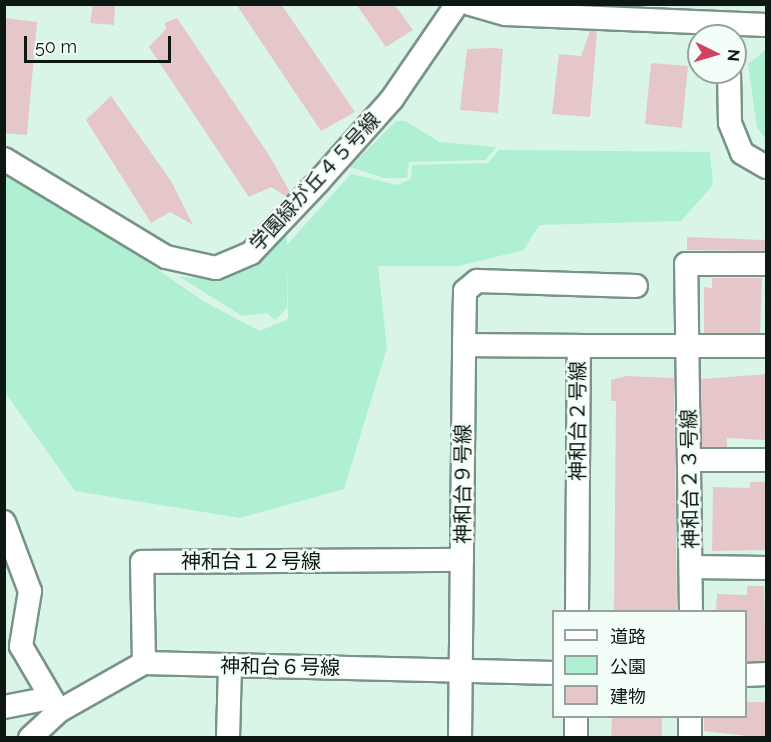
<!DOCTYPE html>
<meta charset="utf-8">
<style>
body{margin:0}
#map{position:relative;width:771px;height:742px;overflow:hidden;background:#d9f5e7;font-family:Raleway,"Noto Sans JP",sans-serif}
div>[style]{position:absolute}
.green>*{inset:0;background:#aef0d1}
.building>*{inset:0;background:#e5c7ca}
.roads{filter:drop-shadow(2px 0 #799487) drop-shadow(-2px 0 #799487) drop-shadow(0 2px #799487) drop-shadow(0 -2px #799487)}
.minor>*{height:22px;margin:-11px;padding:0 11px;transform-origin:11px;border-radius:11px;background:#fff}
span{translate:-50% -50%;white-space:nowrap;text-align:center;line-height:1.15;-webkit-text-stroke:5px #f3fef8;paint-order:stroke}
.street-label{font-size:20px;color:#0e1813}
.frame{position:absolute;inset:0;border:6px solid #0e1813;pointer-events:none}
.legend{position:absolute;left:552px;top:610px;width:195px;height:108px;box-sizing:border-box;background:#f3fef8;border:2px solid #97a29c;margin:0;padding:8px 10px;list-style:none;font-size:18px;color:#0e1813}
.legend li{display:flex;align-items:center;gap:12px;height:30px}
.legend b{width:30px;border:2px solid #97a29c}
.north{position:absolute;left:687px;top:24px;width:60px;height:60px;box-sizing:border-box;background:#f3fef8;border:2px solid #97a29c;border-radius:50%;rotate:95deg;font-size:16px;font-weight:700;line-height:24px;text-align:center;color:#0e1813}
.north::after{content:'';display:block;margin:auto;width:21px;height:27px;background:#d14265;clip-path:polygon(50% 0,100% 100%,50% 72%,0 100%)}
.scale{position:absolute;left:24px;top:36px;width:147px;height:27px;box-sizing:border-box;border:3px solid #0e1813;border-top:0;padding-left:8px;font-size:18px;line-height:21px;white-space:nowrap;color:#0e1813;-webkit-text-stroke:4px #f3fef8;paint-order:stroke}
</style>
<div id="map">
<div class="green">
<div style="clip-path:polygon(766px 50px,766px 139px,757px 128px,748px 64px)"></div>
<div style="clip-path:polygon(396px 121px,405px 121px,440px 142px,496px 147px,486px 160px,409px 162px,407px 178px,384px 178px,350px 167px)"></div>
<div style="clip-path:polygon(499px 150px,710px 152px,713px 185px,681px 221px,539px 225px,524px 250px,458px 266px,378px 266px,387px 348px,344px 489px,240px 518px,75px 491px,5px 392px,4px 172px,80px 215px,203px 301px,260px 331px,288px 319px,287px 256px,287px 308px,275px 320px,267px 313px,242px 316px,180px 277px,210px 278px,241px 270px,286px 233px,287px 245px,351px 174px,397px 185px,411px 179px,412px 165px,488px 163px)"></div>
</div>
<div class="building">
<div style="clip-path:polygon(93px 4px,115px 4px,114px 25px,90px 23px)"></div>
<div style="clip-path:polygon(236px 4px,281px 4px,355px 112px,321px 131px)"></div>
<div style="clip-path:polygon(356px 4px,394px 4px,413px 30px,386px 47px)"></div>
<div style="clip-path:polygon(5px 18px,37px 22px,27px 135px,4px 133px)"></div>
<div style="clip-path:polygon(177px 18px,269px 155px,290px 192px,286px 196px,271px 187px,249px 197px,149px 47px,166px 29px,165px 23px)"></div>
<div style="clip-path:polygon(590px 31px,597px 31px,590px 117px,552px 114px,559px 54px,581px 56px)"></div>
<div style="clip-path:polygon(491px 48px,503px 49px,498px 113px,460px 110px,467px 49px)"></div>
<div style="clip-path:polygon(651px 63px,688px 66px,682px 128px,645px 124px)"></div>
<div style="clip-path:polygon(111px 96px,171px 181px,193px 225px,170px 212px,151px 223px,86px 120px)"></div>
<div style="clip-path:polygon(687px 237px,766px 240px,766px 251px,687px 250px)"></div>
<div style="clip-path:polygon(712px 278px,762px 278px,760px 333px,704px 333px,704px 287px,712px 288px)"></div>
<div style="clip-path:polygon(766px 374px,766px 440px,727px 438px,727px 447px,702px 447px,701px 379px)"></div>
<div style="clip-path:polygon(626px 376px,674px 378px,677px 612px,614px 612px,616px 401px,611px 401px,611px 380px)"></div>
<div style="clip-path:polygon(750px 482px,766px 482px,766px 550px,712px 551px,713px 487px,750px 488px)"></div>
<div style="clip-path:polygon(747px 586px,764px 586px,766px 661px,746px 662px,746px 612px,716px 612px,717px 594px,747px 595px)"></div>
<div style="clip-path:polygon(746px 702px,766px 702px,766px 738px,704px 731px,704px 717px,746px 717px)"></div>
<div style="clip-path:polygon(612px 717px,662px 717px,662px 738px,611px 737px)"></div>
</div>
<div class="roads">
<div class="minor">
<div style="left:470px;top:4px;width:37px;rotate:16deg"></div>
<div style="left:506px;top:14px;width:260px;rotate:2.4deg"></div>
<div style="left:729px;top:72px;width:51px;rotate:88.9deg"></div>
<div style="left:730px;top:123px;width:32px;rotate:68deg"></div>
<div style="left:742px;top:153px;width:28px;rotate:30deg"></div>
<div style="left:4px;top:159px;width:189px;rotate:31.2deg"></div>
<div style="left:166px;top:257px;width:51px;rotate:12.4deg"></div>
<div style="left:216px;top:268px;width:38px;rotate:-23deg"></div>
<div style="left:251px;top:253px;width:99px;rotate:-46.6deg"></div>
<div style="left:319px;top:181px;width:110px;rotate:-48.3deg"></div>
<div style="left:392px;top:99px;width:115px;rotate:-55.6deg"></div>
<div style="left:464px;top:345px;width:54px;rotate:-88.9deg"></div>
<div style="left:465px;top:291px;width:16px;rotate:-40deg"></div>
<div style="left:477px;top:281px;width:159px;rotate:1.8deg"></div>
<div style="left:692px;top:460px;width:74px"></div>
<div style="left:4px;top:522px;width:74px;rotate:69.4deg"></div>
<div style="left:30px;top:591px;width:56px;rotate:99.3deg"></div>
<div style="left:21px;top:646px;width:75px;rotate:59.7deg"></div>
<div style="left:691px;top:567px;width:75px;rotate:0.8deg"></div>
<div style="left:577px;top:612px;width:266px;rotate:-89.6deg"></div>
<div style="left:579px;top:346px;width:187px"></div>
<div style="left:691px;top:612px;width:348px;rotate:-90.8deg"></div>
<div style="left:686px;top:264px;width:80px"></div>
<div style="left:144px;top:663px;width:101px;rotate:-91.1deg"></div>
<div style="left:142px;top:562px;width:320px;rotate:-0.4deg"></div>
<div style="left:746px;top:675px;width:20px;rotate:-3deg"></div>
<div style="left:4px;top:707px;width:47px;rotate:-11.1deg"></div>
<div style="left:690px;top:716px;width:22px;rotate:90deg"></div>
<div style="left:30px;top:738px;width:40px;rotate:-43deg"></div>
<div style="left:59px;top:711px;width:98px;rotate:-29.5deg"></div>
<div style="left:144px;top:663px;width:410px;rotate:1.4deg"></div>
<div style="left:228px;top:738px;width:72px;rotate:-88.4deg"></div>
<div style="left:460px;top:738px;width:393px;rotate:-89.4deg"></div>
<div style="left:464px;top:345px;width:115px;rotate:0.5deg"></div>
<div style="left:576px;top:738px;width:22px;rotate:-90deg"></div>
</div>
</div>
<div class="street-label">
<span style="left:315px;top:182px;rotate:-47deg">学園緑が丘４５号線</span>
<span style="left:578px;top:421px;rotate:-90deg">神和台２号線</span>
<span style="left:690px;top:479px;rotate:-91deg">神和台２３号線</span>
<span style="left:463px;top:484px;rotate:-90deg">神和台９号線</span>
<span style="left:251px;top:561px">神和台１２号線</span>
<span style="left:280px;top:667px;rotate:1deg">神和台６号線</span>
</div>
<div class="frame"></div>
<ul class="legend">
<li><b style="height:8px;background:#fff"></b>道路</li>
<li><b style="height:16px;background:#aef0d1"></b>公園</li>
<li><b style="height:16px;background:#e5c7ca"></b>建物</li>
</ul>
<div class="north">N</div>
<div class="scale">50 m</div>
</div>
